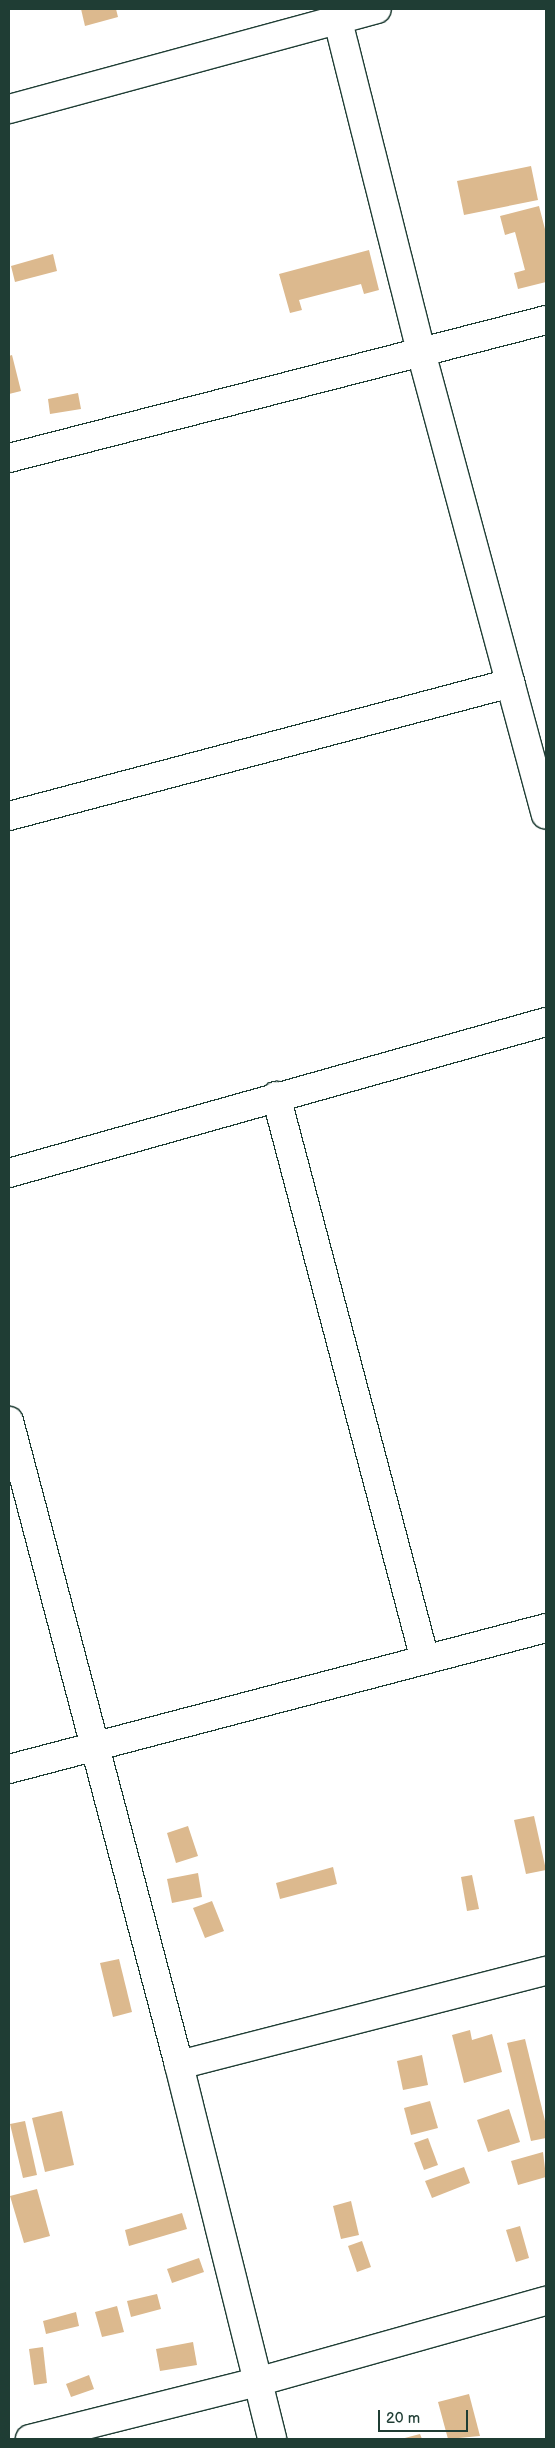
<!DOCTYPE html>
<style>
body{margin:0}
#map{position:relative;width:555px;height:2448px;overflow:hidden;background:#fff;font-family:"Balsamiq Sans",sans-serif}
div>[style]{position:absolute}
.building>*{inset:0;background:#dcb98e}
.roads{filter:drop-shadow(1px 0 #1f3d34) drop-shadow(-1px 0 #1f3d34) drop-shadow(0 1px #1f3d34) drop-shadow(0 -1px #1f3d34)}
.minor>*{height:28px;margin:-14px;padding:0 14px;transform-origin:14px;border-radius:14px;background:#fff}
span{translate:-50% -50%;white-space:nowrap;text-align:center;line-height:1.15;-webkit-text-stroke:4px #fff;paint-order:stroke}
.frame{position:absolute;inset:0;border:10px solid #1f3d34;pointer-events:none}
.scale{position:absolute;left:378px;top:2410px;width:90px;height:22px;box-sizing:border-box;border:2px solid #1f3d34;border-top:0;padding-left:6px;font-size:15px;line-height:18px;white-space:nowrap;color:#1f3d34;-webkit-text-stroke:4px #fff;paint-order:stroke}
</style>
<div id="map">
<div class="building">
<div style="clip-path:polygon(81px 9px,116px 9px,118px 17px,85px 26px)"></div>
<div style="clip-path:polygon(531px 166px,538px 200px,464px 215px,457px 181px)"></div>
<div style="clip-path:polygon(539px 206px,546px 233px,546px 282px,518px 289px,514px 273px,525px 270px,515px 232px,505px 235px,500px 216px)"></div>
<div style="clip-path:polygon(369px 250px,379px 290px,364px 294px,361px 284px,299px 300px,302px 310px,290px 313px,279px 274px)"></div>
<div style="clip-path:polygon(53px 254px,57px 271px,15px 282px,11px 266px)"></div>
<div style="clip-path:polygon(12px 355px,21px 391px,9px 394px,9px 356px)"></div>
<div style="clip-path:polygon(78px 393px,81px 409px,50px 414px,48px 399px)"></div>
<div style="clip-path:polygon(534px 1816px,546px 1870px,526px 1874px,514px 1820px)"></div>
<div style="clip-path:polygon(188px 1826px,198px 1856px,176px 1863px,167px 1833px)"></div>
<div style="clip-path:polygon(333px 1867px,337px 1884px,280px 1899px,276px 1883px)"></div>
<div style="clip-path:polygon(198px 1873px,202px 1897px,172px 1903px,167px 1879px)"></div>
<div style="clip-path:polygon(472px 1875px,479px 1909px,467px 1911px,461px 1877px)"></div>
<div style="clip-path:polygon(212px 1901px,224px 1931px,205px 1938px,193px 1908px)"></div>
<div style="clip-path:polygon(119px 1959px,132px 2012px,113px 2017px,100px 1963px)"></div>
<div style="clip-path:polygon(470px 2030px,472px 2040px,492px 2034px,502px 2072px,464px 2083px,452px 2035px)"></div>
<div style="clip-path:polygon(525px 2039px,546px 2125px,546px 2138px,531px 2141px,507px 2043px)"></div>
<div style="clip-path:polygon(422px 2055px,428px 2085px,403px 2090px,397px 2061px)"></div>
<div style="clip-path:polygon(430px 2101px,438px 2128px,411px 2135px,404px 2108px)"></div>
<div style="clip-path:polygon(509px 2109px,520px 2142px,488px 2152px,477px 2120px)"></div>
<div style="clip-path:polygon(62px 2111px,74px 2165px,45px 2172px,32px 2118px)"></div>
<div style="clip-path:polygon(25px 2121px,37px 2175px,23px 2178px,10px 2124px)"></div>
<div style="clip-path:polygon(428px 2138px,438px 2165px,424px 2170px,414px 2143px)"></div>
<div style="clip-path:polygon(543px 2152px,546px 2177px,518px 2185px,511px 2161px)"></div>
<div style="clip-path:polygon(464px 2167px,470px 2183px,432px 2198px,425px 2181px)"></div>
<div style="clip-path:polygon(37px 2189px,50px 2236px,24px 2243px,10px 2196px)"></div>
<div style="clip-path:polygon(351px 2201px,359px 2235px,341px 2239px,333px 2206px)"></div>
<div style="clip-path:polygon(182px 2213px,187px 2229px,129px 2246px,125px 2230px)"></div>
<div style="clip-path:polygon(520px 2226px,529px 2258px,516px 2262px,506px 2230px)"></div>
<div style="clip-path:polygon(362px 2241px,371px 2267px,357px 2272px,348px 2246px)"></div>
<div style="clip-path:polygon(199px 2258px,204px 2272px,172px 2283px,167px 2269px)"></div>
<div style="clip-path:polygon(157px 2294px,161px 2309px,131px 2317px,127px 2301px)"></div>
<div style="clip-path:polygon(117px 2306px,124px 2332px,102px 2337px,95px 2312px)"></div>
<div style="clip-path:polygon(76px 2312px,79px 2326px,46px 2334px,43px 2321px)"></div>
<div style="clip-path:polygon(193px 2342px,197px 2365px,160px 2371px,156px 2349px)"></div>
<div style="clip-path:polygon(43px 2347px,47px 2383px,34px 2385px,29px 2349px)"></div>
<div style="clip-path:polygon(89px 2375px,94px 2389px,71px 2397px,66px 2384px)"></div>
<div style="clip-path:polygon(469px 2394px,480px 2436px,448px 2439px,438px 2402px)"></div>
<div style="clip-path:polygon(420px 2434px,422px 2439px,401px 2439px)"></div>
</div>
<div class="roads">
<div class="minor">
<div style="left:335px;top:9px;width:354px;rotate:75.9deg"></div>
<div style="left:421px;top:352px;width:479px;rotate:74.9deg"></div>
<div style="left:9px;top:109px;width:381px;rotate:-15.2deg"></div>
<div style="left:9px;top:458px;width:554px;rotate:-14.41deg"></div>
<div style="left:9px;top:816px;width:519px;rotate:-14.84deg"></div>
<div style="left:276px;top:1096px;width:583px;rotate:75.2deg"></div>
<div style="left:9px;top:1173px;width:558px;rotate:-15.71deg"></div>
<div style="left:9px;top:1421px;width:666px;rotate:75.21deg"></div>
<div style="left:179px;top:2065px;width:385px;rotate:76deg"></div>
<div style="left:9px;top:1769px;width:555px;rotate:-14.71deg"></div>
<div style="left:179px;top:2065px;width:379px;rotate:-14.4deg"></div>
<div style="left:30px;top:2439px;width:234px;rotate:-14.1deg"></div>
<div style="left:257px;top:2382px;width:300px;rotate:-15.7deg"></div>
</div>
</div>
<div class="frame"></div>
<div class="scale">20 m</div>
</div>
